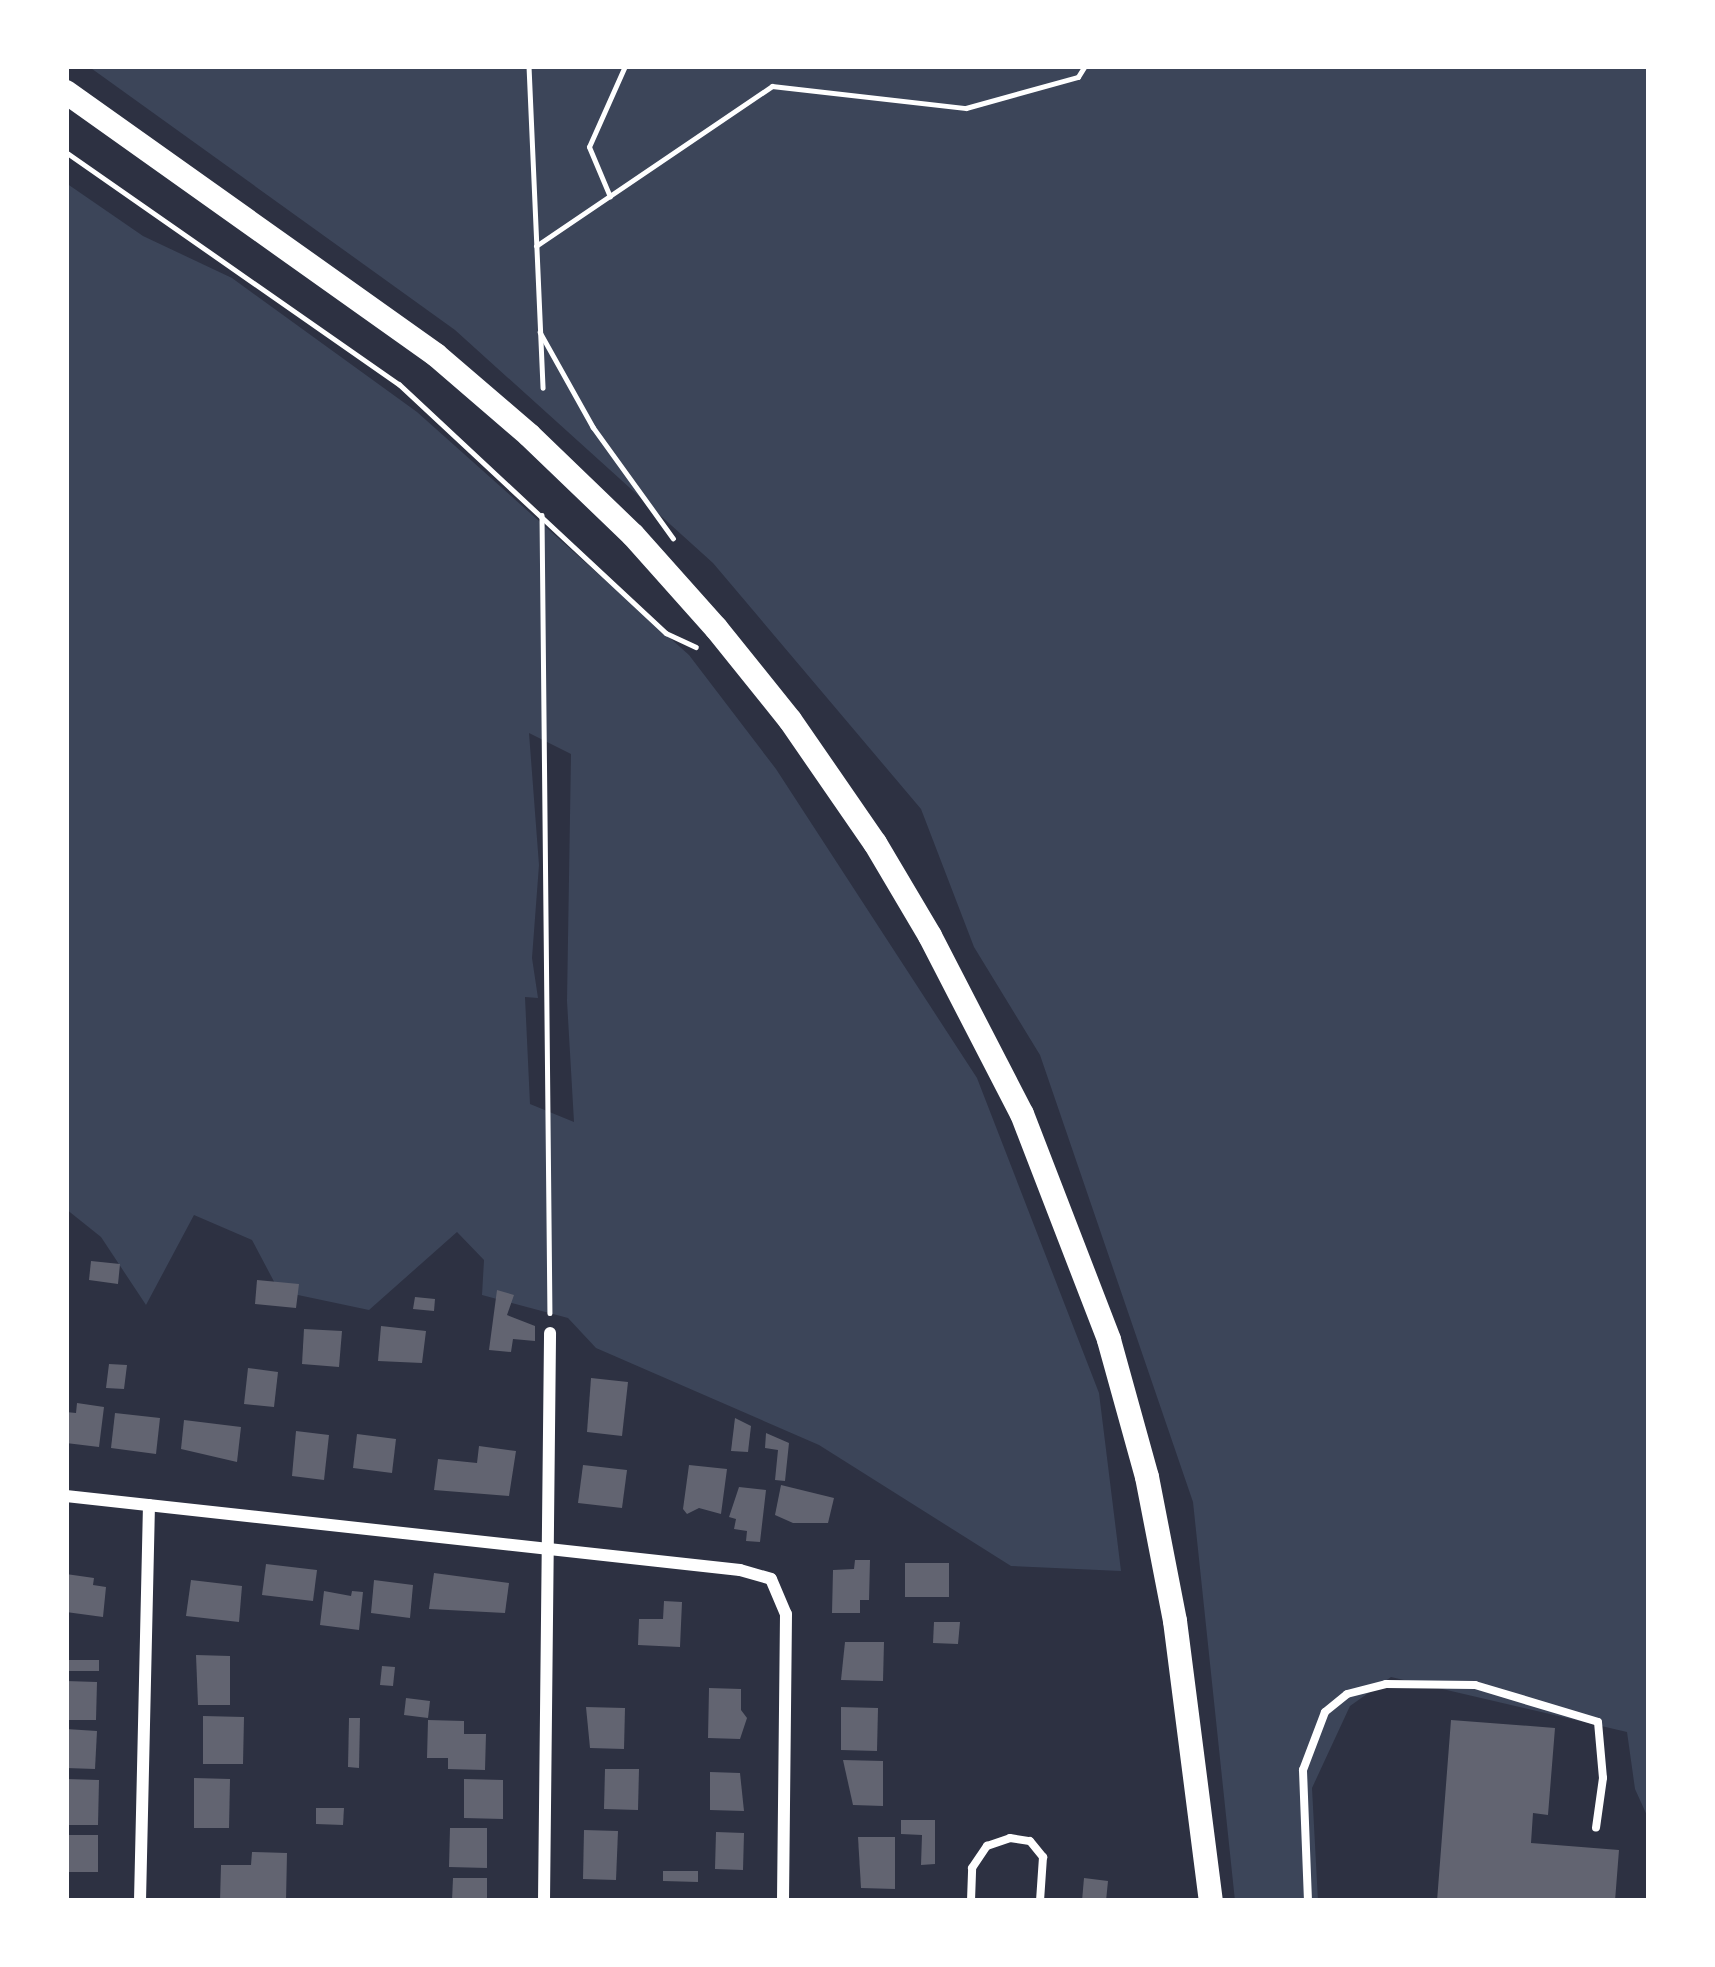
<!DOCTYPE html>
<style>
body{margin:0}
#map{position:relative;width:1715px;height:1967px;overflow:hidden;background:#2d3142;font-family:"Public Sans",sans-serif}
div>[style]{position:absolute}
.green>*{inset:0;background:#3c4559}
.building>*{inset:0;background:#626471}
.path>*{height:4.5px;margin:-2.25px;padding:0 2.25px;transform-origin:2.25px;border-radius:2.25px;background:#fff}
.service>*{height:8px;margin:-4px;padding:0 4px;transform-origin:4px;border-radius:4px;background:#fff}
.minor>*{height:12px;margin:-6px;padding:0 6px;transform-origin:6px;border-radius:6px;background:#fff}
.primary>*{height:24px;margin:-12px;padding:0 12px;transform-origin:12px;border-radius:12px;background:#fff}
span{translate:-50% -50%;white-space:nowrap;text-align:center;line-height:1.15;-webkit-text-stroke:10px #fff;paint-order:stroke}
.frame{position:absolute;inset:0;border:69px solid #fff;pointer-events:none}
</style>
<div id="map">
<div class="green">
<div style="clip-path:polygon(88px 66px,1649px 66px,1649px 1820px,1635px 1789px,1627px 1732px,1391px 1677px,1350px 1706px,1312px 1788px,1318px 1901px,1235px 1901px,1193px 1502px,1040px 1055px,974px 947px,921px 809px,713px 563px,455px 330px)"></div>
<div style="clip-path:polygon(evenodd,66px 183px,143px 236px,232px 278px,417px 412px,689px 655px,776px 769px,977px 1078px,1099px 1393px,1121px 1571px,1011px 1566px,819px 1445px,596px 1348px,568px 1318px,482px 1295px,484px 1260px,457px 1232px,369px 1310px,279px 1291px,252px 1240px,194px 1215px,146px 1305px,101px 1237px,66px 1209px,66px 183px,529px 733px,571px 754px,567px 1001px,574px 1122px,530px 1104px,525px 997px,538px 998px,532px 958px,539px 865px,529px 733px)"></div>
</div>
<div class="building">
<div style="clip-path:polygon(91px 1261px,120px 1264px,118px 1284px,89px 1280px)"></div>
<div style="clip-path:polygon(257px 1280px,299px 1284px,296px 1308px,255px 1304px)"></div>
<div style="clip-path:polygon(497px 1290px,514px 1295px,507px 1315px,535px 1326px,535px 1341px,513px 1339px,511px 1352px,489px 1350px)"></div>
<div style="clip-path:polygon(415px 1297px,435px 1299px,434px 1311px,413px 1309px)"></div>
<div style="clip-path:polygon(381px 1326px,426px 1331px,422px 1363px,378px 1361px)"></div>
<div style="clip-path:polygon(304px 1329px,342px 1331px,339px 1367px,302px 1364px)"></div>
<div style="clip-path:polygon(109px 1364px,127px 1365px,124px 1389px,106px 1388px)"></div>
<div style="clip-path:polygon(248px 1368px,278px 1372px,274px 1407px,244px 1404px)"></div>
<div style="clip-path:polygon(591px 1378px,628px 1382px,622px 1436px,587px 1432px)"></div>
<div style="clip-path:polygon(77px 1403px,104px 1407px,99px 1447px,66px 1443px,66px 1412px,76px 1413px)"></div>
<div style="clip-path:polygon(115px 1413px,160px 1418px,156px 1454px,111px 1448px)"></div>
<div style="clip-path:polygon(735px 1418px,751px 1426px,748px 1452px,731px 1451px)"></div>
<div style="clip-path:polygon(184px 1420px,241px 1427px,237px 1462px,181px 1449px)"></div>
<div style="clip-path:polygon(296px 1431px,329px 1435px,324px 1480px,292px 1476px)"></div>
<div style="clip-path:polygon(766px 1433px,789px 1443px,785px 1481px,775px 1480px,778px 1450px,765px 1448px)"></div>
<div style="clip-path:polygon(357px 1434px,396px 1439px,392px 1473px,353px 1468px)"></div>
<div style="clip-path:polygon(479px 1446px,516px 1451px,509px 1496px,434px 1490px,438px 1459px,477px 1463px)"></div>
<div style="clip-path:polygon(583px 1465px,627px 1470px,622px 1508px,578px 1503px)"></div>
<div style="clip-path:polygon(689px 1465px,727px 1469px,721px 1514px,699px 1508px,687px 1514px,683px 1509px)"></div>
<div style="clip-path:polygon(781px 1485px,834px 1498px,828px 1523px,793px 1523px,775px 1515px)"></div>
<div style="clip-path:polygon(739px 1487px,766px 1490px,760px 1542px,746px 1541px,747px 1531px,734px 1529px,736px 1519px,729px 1517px)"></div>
<div style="clip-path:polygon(855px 1560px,870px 1560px,869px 1600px,860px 1600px,860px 1613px,832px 1613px,833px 1570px,854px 1569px)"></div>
<div style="clip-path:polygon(905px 1563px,949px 1563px,949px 1597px,905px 1597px)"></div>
<div style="clip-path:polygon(266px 1564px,317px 1570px,313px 1601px,262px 1595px)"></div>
<div style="clip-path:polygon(434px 1573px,509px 1583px,505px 1613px,429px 1609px)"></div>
<div style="clip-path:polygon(66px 1574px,94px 1578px,93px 1585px,106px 1587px,103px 1617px,66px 1612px)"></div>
<div style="clip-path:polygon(191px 1580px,242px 1586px,239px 1622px,186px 1616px)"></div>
<div style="clip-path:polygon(374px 1580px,413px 1585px,410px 1618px,371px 1613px)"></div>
<div style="clip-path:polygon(324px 1591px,351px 1596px,352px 1591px,363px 1592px,359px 1630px,320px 1625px)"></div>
<div style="clip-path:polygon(664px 1601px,682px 1602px,680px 1647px,638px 1645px,639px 1619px,663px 1619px)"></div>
<div style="clip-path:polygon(934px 1622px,960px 1622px,958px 1644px,933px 1643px)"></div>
<div style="clip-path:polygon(845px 1642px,884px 1642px,883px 1681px,841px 1680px)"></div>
<div style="clip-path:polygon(196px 1655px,230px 1656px,230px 1705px,198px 1705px)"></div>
<div style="clip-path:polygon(66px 1660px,99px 1660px,99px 1671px,66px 1671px)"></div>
<div style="clip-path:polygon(382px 1666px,395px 1667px,393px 1686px,380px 1685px)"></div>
<div style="clip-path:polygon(66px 1681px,97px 1682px,96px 1720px,66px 1720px)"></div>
<div style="clip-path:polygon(709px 1688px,741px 1689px,741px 1710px,747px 1718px,740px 1739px,708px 1738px)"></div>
<div style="clip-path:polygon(406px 1698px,430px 1701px,428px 1718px,404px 1715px)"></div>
<div style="clip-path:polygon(586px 1707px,625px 1708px,624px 1749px,590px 1748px)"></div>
<div style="clip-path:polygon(841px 1707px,878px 1708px,877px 1751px,841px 1750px)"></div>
<div style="clip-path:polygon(203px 1716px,244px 1717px,243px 1764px,203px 1764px)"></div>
<div style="clip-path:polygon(349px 1718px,360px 1718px,359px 1768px,348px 1767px)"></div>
<div style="clip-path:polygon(428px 1720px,464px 1721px,464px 1734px,486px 1734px,485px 1770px,448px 1769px,448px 1758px,427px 1758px)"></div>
<div style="clip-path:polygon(1451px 1720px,1555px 1728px,1548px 1815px,1533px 1813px,1531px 1843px,1619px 1850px,1615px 1901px,1437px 1901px)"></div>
<div style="clip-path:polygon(66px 1729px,97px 1731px,95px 1769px,66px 1768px)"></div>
<div style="clip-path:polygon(843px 1760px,883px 1761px,883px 1806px,853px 1805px)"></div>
<div style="clip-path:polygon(605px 1769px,639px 1769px,638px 1810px,604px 1809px)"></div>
<div style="clip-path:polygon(710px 1772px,740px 1773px,744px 1811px,710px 1810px)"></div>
<div style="clip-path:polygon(194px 1778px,230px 1779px,229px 1828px,194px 1828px)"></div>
<div style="clip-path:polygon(66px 1779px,99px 1780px,98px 1825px,66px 1825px)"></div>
<div style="clip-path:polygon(464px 1779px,503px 1780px,503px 1819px,464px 1818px)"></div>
<div style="clip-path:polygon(316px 1808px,344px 1808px,343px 1825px,316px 1824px)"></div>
<div style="clip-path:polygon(901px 1820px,935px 1820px,935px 1864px,921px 1865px,922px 1835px,901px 1834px)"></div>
<div style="clip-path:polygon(450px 1828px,487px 1828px,487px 1868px,449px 1867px)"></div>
<div style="clip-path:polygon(584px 1830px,618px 1831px,616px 1880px,583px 1879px)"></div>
<div style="clip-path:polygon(716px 1832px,744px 1833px,743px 1870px,715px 1869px)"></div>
<div style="clip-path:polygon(66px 1835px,98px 1835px,98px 1872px,66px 1872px)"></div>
<div style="clip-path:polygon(858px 1837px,895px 1837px,895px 1889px,861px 1888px)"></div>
<div style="clip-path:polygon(252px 1852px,287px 1853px,286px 1901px,220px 1901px,221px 1865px,251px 1865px)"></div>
<div style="clip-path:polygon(663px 1871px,698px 1871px,698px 1882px,663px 1881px)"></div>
<div style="clip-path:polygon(453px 1878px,487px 1878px,487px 1901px,452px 1901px)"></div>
<div style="clip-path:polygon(1084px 1878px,1108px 1881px,1106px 1901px,1082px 1901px)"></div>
</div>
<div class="path">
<div style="left:529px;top:66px;width:322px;rotate:87.5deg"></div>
<div style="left:66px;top:152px;width:406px;rotate:34.9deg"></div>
<div style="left:399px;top:384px;width:365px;rotate:43deg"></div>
<div style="left:666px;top:633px;width:33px;rotate:25deg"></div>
<div style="left:610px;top:197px;width:54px;rotate:-112.8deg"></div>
<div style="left:589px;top:147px;width:89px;rotate:-66deg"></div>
<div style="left:536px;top:246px;width:285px;rotate:-34.1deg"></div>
<div style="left:772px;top:86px;width:195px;rotate:6.5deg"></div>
<div style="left:966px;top:108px;width:116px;rotate:-15.5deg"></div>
<div style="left:1078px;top:77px;width:13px;rotate:-58deg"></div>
<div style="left:540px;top:332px;width:109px;rotate:60.8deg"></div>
<div style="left:593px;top:427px;width:137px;rotate:54.2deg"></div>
<div style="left:542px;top:515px;width:798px;rotate:89.43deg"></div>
</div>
<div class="service">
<div style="left:971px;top:1901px;width:33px;rotate:-88deg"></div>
<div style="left:972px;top:1868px;width:27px;rotate:-56deg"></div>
<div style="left:987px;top:1846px;width:24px;rotate:-19deg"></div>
<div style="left:1010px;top:1838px;width:20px;rotate:9deg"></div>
<div style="left:1030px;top:1841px;width:21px;rotate:51deg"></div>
<div style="left:1043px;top:1857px;width:44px;rotate:93.9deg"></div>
<div style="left:1308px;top:1901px;width:131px;rotate:-92.2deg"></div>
<div style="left:1303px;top:1770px;width:62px;rotate:-69.2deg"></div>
<div style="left:1325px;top:1712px;width:28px;rotate:-39deg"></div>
<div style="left:1347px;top:1694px;width:40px;rotate:-14.4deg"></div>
<div style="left:1386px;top:1684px;width:89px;rotate:0.6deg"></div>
<div style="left:1475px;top:1685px;width:128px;rotate:16.7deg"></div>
<div style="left:1598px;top:1722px;width:56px;rotate:84.9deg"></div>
<div style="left:1603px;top:1778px;width:50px;rotate:98deg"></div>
</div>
<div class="minor">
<div style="left:66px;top:1496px;width:678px;rotate:6.27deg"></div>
<div style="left:740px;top:1570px;width:32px;rotate:16deg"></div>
<div style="left:771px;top:1579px;width:38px;rotate:67deg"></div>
<div style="left:786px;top:1614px;width:287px;rotate:90.6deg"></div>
<div style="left:140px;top:1901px;width:396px;rotate:-88.7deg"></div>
<div style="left:544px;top:1901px;width:568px;rotate:-89.39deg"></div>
</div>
<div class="primary">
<div style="left:66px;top:92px;width:454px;rotate:35.4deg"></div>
<div style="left:436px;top:355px;width:123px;rotate:40.7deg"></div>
<div style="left:529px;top:435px;width:144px;rotate:43.9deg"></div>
<div style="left:633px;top:535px;width:125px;rotate:48.3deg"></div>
<div style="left:716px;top:628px;width:118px;rotate:51.2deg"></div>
<div style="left:790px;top:720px;width:150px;rotate:55.4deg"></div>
<div style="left:875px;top:843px;width:108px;rotate:59.4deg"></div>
<div style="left:930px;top:936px;width:200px;rotate:62.7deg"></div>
<div style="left:1022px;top:1114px;width:242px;rotate:68.9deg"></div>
<div style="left:1109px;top:1340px;width:142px;rotate:74.5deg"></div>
<div style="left:1147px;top:1477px;width:147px;rotate:79deg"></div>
<div style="left:1175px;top:1621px;width:282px;rotate:82.7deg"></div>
</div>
<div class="frame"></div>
</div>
